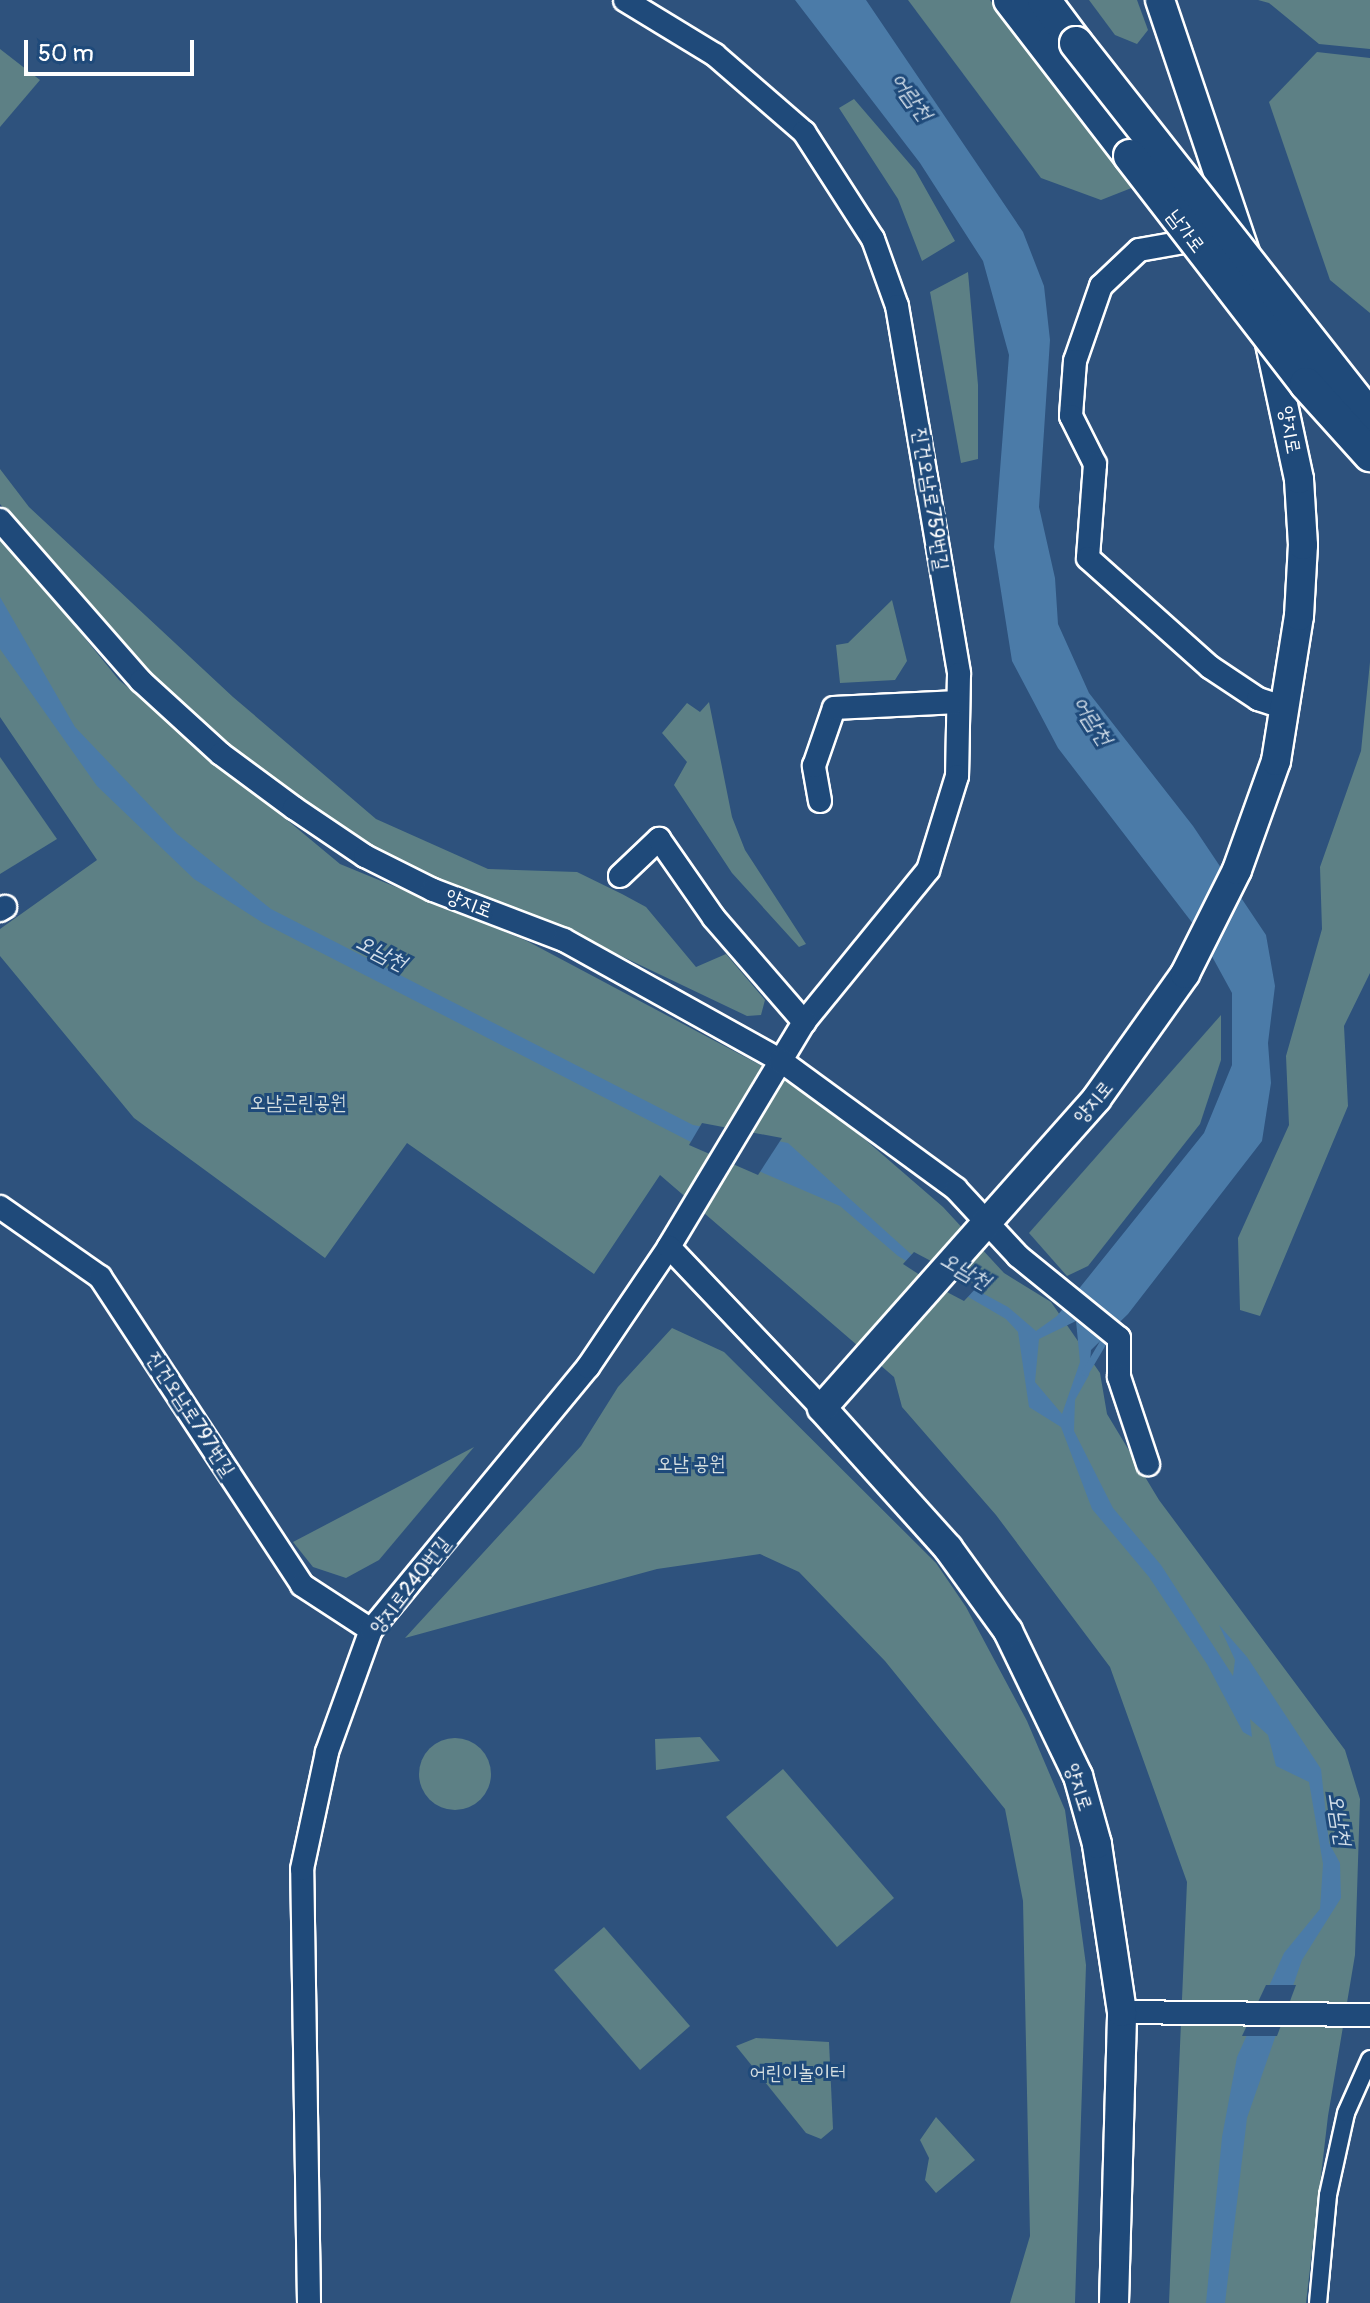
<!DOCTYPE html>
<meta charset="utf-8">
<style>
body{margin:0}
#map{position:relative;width:1370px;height:2303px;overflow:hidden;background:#2e527d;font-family:Pangolin,"Poor Story",sans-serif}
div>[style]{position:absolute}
.green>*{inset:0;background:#5d8085}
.round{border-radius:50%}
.water>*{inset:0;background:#4b7ba8}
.pier>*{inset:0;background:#2e527d}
.stream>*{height:7px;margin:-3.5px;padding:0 3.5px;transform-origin:3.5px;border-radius:3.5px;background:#4b7ba8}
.roads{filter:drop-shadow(2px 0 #fff) drop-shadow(-2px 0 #fff) drop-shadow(0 2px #fff) drop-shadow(0 -2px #fff)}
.pedestrian>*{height:16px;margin:-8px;padding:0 8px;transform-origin:8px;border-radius:8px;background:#1f4a7a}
.minor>*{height:22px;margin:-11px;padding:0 11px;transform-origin:11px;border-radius:11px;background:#1f4a7a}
.tertiary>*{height:28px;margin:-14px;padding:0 14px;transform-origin:14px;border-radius:14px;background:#1f4a7a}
.secondary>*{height:32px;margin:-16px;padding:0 16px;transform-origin:16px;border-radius:16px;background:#1f4a7a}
.bridges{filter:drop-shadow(2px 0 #fff) drop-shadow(-2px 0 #fff) drop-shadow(0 2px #fff) drop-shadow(0 -2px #fff)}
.secondary-bridge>*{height:32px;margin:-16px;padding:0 16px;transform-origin:16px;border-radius:16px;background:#1f4a7a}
span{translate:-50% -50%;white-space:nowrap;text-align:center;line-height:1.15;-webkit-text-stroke:6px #1f4a7a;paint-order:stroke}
.street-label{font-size:20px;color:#fff}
.park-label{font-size:20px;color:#d6dfe0}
.water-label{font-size:22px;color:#d2dee9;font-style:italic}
.scale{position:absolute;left:24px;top:40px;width:170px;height:36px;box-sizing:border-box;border:4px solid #fff;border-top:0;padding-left:10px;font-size:24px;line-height:28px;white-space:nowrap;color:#fff;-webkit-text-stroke:6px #1f4a7a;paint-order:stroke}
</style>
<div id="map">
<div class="green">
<div style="clip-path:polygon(908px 0,990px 0,1134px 187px,1101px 200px,1041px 178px)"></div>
<div style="clip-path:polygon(1089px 0,1137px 0,1148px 30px,1137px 44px,1115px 35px)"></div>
<div style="clip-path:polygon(1258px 0,1370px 0,1370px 49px,1319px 44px,1269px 3px)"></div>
<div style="clip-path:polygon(0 49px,40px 80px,0 127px)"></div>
<div style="clip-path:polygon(1317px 52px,1370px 58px,1370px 313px,1330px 280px,1269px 102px)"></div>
<div style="clip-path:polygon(854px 99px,915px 170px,955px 241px,922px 261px,898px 199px,839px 108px)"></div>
<div style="clip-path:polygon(968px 272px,978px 385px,978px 459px,961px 463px,930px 292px)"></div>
<div style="clip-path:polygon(0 469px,29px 507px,233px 697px,376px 819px,488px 869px,577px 872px,622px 894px,646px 907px,696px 967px,726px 954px,765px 1000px,761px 1015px,747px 1016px,533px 914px,458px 888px,369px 847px,288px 794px,220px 742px,126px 653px,0 504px)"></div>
<div style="clip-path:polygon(0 534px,119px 680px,340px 864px,527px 941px,809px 1091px,943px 1207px,1004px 1273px,1051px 1302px,1100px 1373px,1107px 1414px,1159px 1500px,1345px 1750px,1360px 1799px,1355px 1955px,1328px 2116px,1306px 2303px,1169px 2303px,1187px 1882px,1110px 1667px,996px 1515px,902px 1407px,894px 1377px,660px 1175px,594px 1274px,407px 1143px,325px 1258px,134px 1118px,0 956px,0 929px,97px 860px,0 717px)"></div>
<div style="clip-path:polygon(892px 600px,907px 661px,895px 680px,840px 683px,836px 645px,848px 643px)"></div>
<div style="clip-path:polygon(1370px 662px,1370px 973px,1344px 1026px,1348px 1106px,1260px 1316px,1240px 1310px,1238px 1238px,1289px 1125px,1286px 1056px,1322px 929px,1320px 867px,1361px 751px)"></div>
<div style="clip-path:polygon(709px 702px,732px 817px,745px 850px,806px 944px,799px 947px,732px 873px,674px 785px,687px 762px,662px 733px,687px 703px,700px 712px)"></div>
<div style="clip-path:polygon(0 757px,57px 839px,0 874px)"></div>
<div style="clip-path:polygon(1221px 1015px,1221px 1060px,1200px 1124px,1088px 1266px,1067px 1276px,1029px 1233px)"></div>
<div style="clip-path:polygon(672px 1328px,724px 1352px,936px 1563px,966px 1607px,1027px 1721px,1065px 1810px,1086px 1965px,1075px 2303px,1010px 2303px,1030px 2236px,1023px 1901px,1005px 1809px,885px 1661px,799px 1572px,760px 1554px,657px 1569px,405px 1638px,581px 1446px,618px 1387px)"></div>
<div style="clip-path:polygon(474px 1447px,379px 1560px,346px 1578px,313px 1567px,293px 1542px)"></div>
<div style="clip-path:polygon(700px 1737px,720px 1761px,656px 1770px,655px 1739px)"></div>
<div class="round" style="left:419px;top:1738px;width:72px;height:72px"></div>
<div style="clip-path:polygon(783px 1769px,894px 1898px,837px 1947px,726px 1817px)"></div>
<div style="clip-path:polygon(604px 1927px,690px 2026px,640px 2070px,554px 1970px)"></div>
<div style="clip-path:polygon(756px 2038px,829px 2042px,833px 2129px,821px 2139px,806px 2133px,736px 2046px)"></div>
<div style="clip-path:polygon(936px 2117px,975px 2160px,936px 2193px,925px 2180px,929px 2158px,920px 2140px)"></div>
</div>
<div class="water">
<div style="clip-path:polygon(evenodd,795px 0,866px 0,1023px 232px,1044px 286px,1050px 340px,1039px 507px,1055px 578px,1058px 624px,1089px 693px,1193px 826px,1266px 935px,1275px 986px,1268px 1043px,1271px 1083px,1262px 1141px,1128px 1314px,1091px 1350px,1089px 1375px,1075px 1400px,1074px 1431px,1113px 1508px,1161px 1565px,1233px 1676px,1235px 1660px,1219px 1625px,1247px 1657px,1321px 1769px,1329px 1843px,1340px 1863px,1341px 1898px,1302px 1960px,1247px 2118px,1225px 2303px,1206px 2303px,1222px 2137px,1237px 2057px,1284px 1953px,1320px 1909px,1323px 1864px,1309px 1782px,1276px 1766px,1268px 1735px,1250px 1719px,1252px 1737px,1243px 1732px,1207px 1664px,1149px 1577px,1092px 1509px,1061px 1427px,1029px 1407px,1018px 1332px,1006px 1319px,898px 1256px,840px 1206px,691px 1142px,263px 923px,194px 879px,97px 786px,0 649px,0 597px,75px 727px,177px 834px,271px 909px,693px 1125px,788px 1143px,912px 1255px,1008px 1307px,1036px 1331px,1057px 1316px,1204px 1133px,1232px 1065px,1232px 993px,1197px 929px,1058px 748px,1012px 661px,994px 547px,1009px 355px,983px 261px,920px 163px,795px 0,1076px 1321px,1080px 1362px,1062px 1414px,1035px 1382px,1039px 1339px,1076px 1321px)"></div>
</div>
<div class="pier">
<div style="clip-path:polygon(702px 1123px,782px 1138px,758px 1175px,689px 1145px)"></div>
<div style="clip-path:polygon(914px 1252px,978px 1286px,964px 1301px,943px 1290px,903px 1264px)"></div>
<div style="clip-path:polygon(1266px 1985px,1296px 1985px,1277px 2036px,1242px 2036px)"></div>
</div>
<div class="stream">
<div style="left:1085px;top:1372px;width:43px;rotate:-59.3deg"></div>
</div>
<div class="roads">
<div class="pedestrian">
<div style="left:1318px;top:2303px;width:108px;rotate:-84.7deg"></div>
<div style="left:1328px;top:2195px;width:84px;rotate:-77.6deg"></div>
<div style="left:1346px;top:2113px;width:59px;rotate:-66deg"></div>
</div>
<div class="minor">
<div style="left:625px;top:0;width:105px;rotate:31.4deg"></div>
<div style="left:715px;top:55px;width:118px;rotate:40.9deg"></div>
<div style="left:804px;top:132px;width:127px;rotate:57.2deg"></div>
<div style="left:873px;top:239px;width:71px;rotate:70.3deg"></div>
<div style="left:897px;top:306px;width:373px;rotate:80.4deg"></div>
<div style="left:959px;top:674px;width:102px;rotate:91.1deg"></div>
<div style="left:957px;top:776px;width:98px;rotate:107.1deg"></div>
<div style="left:928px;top:870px;width:196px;rotate:129.2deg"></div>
<div style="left:804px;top:1022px;width:262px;rotate:121deg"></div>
<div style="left:1207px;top:238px;width:69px;rotate:170deg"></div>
<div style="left:1139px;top:250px;width:52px;rotate:136.5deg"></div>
<div style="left:1101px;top:286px;width:79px;rotate:109.1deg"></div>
<div style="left:1075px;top:361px;width:55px;rotate:94.2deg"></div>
<div style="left:1071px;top:416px;width:54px;rotate:63.4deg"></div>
<div style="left:1095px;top:464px;width:94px;rotate:94.3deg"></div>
<div style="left:1088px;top:558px;width:164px;rotate:41.8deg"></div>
<div style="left:1210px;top:667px;width:58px;rotate:33.7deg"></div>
<div style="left:1258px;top:699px;width:29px;rotate:18deg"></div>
<div style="left:0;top:520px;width:214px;rotate:48.8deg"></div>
<div style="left:141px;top:681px;width:108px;rotate:42.4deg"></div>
<div style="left:221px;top:754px;width:91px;rotate:36.5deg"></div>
<div style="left:294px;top:808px;width:86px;rotate:34.1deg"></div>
<div style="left:365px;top:856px;width:76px;rotate:26.6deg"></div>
<div style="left:433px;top:890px;width:140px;rotate:20.9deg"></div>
<div style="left:564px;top:940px;width:247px;rotate:29.1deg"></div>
<div style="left:780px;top:1060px;width:218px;rotate:36.2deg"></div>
<div style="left:956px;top:1189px;width:91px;rotate:47.2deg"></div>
<div style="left:1018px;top:1256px;width:130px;rotate:39.1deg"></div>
<div style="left:1119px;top:1338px;width:39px;rotate:90deg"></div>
<div style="left:1119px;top:1377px;width:92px;rotate:71.6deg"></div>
<div style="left:820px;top:801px;width:36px;rotate:-100deg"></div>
<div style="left:814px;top:766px;width:61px;rotate:-71deg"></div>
<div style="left:834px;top:708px;width:124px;rotate:-2.8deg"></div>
<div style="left:620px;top:876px;width:54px;rotate:-43.5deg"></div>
<div style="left:659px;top:839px;width:96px;rotate:55.2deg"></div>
<div style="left:714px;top:918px;width:138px;rotate:49.1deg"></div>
<div style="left:0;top:910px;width:6px;rotate:-31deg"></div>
<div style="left:0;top:1207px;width:122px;rotate:35deg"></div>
<div style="left:100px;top:1277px;width:368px;rotate:56.7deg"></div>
<div style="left:302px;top:1585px;width:82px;rotate:33.1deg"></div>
<div style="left:1122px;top:2012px;width:248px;rotate:0.7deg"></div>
<div style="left:309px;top:2303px;width:434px;rotate:-90.9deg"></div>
<div style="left:302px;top:1869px;width:120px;rotate:-77.9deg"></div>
<div style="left:327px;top:1752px;width:130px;rotate:-70.2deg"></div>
<div style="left:371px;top:1630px;width:341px;rotate:-50.5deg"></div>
<div style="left:588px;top:1367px;width:145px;rotate:-56deg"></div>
<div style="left:669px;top:1247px;width:222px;rotate:46.5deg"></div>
</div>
<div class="tertiary">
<div style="left:1160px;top:0;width:267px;rotate:71.4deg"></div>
<div style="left:1114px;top:2303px;width:291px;rotate:-88.4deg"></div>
<div style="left:1122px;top:2012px;width:170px;rotate:-98.5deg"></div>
<div style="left:1097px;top:1844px;width:71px;rotate:-105.6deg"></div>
<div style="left:1078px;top:1776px;width:161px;rotate:-115.8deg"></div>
<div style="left:1008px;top:1631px;width:102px;rotate:-125.9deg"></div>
<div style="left:948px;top:1548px;width:188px;rotate:-132deg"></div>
<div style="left:822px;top:1408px;width:414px;rotate:-48.4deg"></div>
<div style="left:1097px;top:1098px;width:152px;rotate:-54.6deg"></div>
<div style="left:1185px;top:974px;width:116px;rotate:-63.4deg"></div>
<div style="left:1237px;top:870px;width:116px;rotate:-70.3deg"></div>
<div style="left:1276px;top:761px;width:147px;rotate:-81deg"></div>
<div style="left:1299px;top:616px;width:71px;rotate:-86.8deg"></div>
<div style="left:1303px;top:545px;width:66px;rotate:-93.5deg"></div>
<div style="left:1299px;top:479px;width:143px;rotate:-102.1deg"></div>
</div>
<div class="secondary">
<div style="left:1010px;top:0;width:197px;rotate:52.4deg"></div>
<div style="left:1044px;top:0;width:54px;rotate:53.3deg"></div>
</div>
</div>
<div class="bridges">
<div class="secondary-bridge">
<div style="left:1076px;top:43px;width:475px;rotate:51.8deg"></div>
<div style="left:1130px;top:156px;width:288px;rotate:52.3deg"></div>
<div style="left:1306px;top:384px;width:96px;rotate:48deg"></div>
</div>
</div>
<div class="street-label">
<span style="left:1186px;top:231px;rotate:53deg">남가로</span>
<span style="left:1290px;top:430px;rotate:80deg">양지로</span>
<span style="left:931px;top:499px;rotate:81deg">진건오남로759번길</span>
<span style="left:469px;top:903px;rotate:21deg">양지로</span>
<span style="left:1093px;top:1102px;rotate:-50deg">양지로</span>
<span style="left:191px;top:1414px;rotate:57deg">진건오남로797번길</span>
<span style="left:410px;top:1585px;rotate:-52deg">양지로240번길</span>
<span style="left:1079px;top:1787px;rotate:72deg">양지로</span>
</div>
<div class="park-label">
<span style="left:298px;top:1102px">오남근린공원</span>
<span style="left:691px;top:1463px">오남 공원</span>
<span style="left:798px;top:2072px">어린이놀이터</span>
</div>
<div class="water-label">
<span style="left:911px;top:97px;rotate:54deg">어람천</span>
<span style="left:1092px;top:721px;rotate:57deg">어람천</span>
<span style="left:381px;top:953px;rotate:27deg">오남천</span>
<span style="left:965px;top:1271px;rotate:30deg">오남천</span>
<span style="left:1339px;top:1819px;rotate:81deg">오남천</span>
</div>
<div class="scale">50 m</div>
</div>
